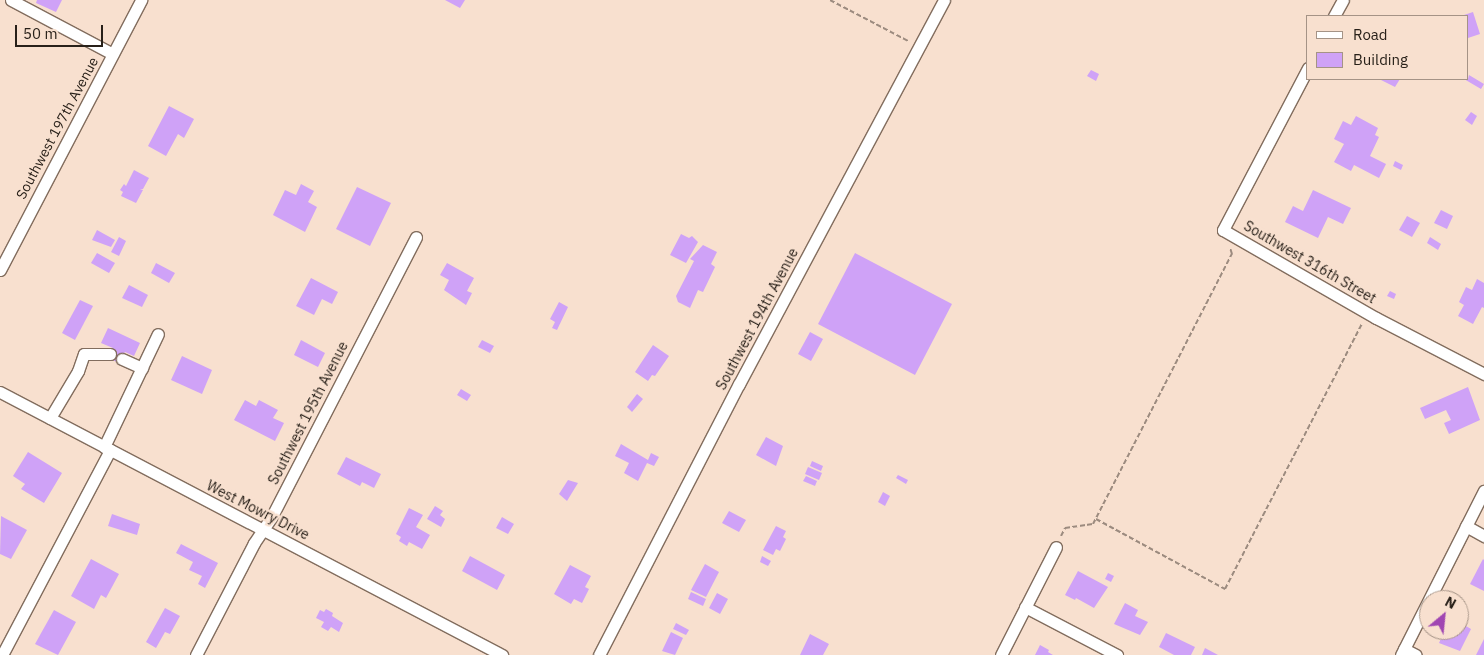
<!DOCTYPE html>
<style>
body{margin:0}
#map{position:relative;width:1484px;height:655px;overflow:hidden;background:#f8e0cf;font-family:"IBM Plex Sans",sans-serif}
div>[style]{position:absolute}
.building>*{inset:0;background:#cfa2f7}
.path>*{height:2px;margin-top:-1px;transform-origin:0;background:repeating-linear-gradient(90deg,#9c8b7f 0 5px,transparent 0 7.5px)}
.roads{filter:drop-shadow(1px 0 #826d5e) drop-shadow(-1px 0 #826d5e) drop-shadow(0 1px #826d5e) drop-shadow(0 -1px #826d5e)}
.minor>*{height:11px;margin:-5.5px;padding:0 5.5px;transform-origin:5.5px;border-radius:5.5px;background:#fff}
span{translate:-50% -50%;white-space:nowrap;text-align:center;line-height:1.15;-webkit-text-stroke:4.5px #f8e0cf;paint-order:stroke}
.street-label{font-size:14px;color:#282019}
.legend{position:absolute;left:1306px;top:15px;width:162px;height:65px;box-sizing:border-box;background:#f8e0cf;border:1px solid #a59386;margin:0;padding:6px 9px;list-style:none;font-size:15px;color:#282019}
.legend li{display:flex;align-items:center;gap:10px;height:25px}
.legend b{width:25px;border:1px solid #a59386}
.north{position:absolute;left:1419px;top:590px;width:50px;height:50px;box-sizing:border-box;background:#f8e0cf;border:1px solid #a59386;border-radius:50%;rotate:28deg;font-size:14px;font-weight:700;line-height:20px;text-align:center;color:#282019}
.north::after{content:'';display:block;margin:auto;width:18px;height:22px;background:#a046b2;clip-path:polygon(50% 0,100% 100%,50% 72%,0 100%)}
.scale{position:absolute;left:15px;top:25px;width:88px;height:22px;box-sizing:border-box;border:2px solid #282019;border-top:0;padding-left:6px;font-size:15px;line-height:18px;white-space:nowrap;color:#282019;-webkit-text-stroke:4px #f8e0cf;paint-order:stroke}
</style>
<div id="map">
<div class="building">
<div style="clip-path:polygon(37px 0,62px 0,56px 12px,36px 3px)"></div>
<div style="clip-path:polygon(445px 0,465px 0,460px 8px)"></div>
<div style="clip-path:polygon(1473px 12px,1480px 34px,1468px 38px,1468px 16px,1461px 16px)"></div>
<div style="clip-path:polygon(1091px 70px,1099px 74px,1096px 81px,1087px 76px)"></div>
<div style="clip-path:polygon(1469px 75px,1484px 84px,1481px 89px,1464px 79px,1468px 79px)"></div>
<div style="clip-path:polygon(1379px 79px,1400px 79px,1395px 87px)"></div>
<div style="clip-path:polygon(169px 106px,194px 119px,184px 138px,178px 134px,166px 156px,148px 146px)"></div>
<div style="clip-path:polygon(1471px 112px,1477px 116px,1472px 125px,1465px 120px)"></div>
<div style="clip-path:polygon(1356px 116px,1378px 128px,1375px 135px,1379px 137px,1370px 156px,1386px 164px,1379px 178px,1354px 165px,1351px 171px,1334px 162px,1344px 144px,1334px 139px,1343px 121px,1351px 125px)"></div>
<div style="clip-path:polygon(1395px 161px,1403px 165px,1401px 170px,1393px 166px)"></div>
<div style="clip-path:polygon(134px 170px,149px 178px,143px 189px,140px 189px,143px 190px,136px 203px,121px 196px,123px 192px,120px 190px,124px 184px,126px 186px)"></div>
<div style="clip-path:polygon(301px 184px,314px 191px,308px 202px,317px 207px,305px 232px,273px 215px,285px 190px,296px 195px)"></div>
<div style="clip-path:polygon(357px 187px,391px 203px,370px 246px,336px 229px)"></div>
<div style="clip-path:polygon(1313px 190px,1351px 208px,1343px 224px,1328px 217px,1318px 238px,1285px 222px,1293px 206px,1303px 211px)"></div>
<div style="clip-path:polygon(1441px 210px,1453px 216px,1447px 229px,1434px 223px)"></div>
<div style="clip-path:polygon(1407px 216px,1420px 223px,1412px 237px,1399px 230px)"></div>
<div style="clip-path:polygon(97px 230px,115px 240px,111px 247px,92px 240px)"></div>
<div style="clip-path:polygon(681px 234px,689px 238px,692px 236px,698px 242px,686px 263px,670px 255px)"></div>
<div style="clip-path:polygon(119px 237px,126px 241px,119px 256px,111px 252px)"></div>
<div style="clip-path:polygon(1430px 237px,1441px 244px,1438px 250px,1427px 243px)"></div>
<div style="clip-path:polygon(703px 245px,717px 252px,711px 264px,715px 267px,703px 292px,698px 290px,690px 308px,678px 302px,676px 296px,694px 261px,690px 259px)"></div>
<div style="clip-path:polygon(97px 253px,115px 263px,109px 273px,91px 263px)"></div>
<div style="clip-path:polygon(855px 253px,952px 304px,915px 375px,818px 324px)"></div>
<div style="clip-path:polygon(156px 263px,175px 273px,169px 283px,151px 273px)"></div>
<div style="clip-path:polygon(447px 263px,474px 278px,467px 291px,472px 293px,466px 305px,444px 290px,449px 280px,440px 275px)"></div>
<div style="clip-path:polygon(311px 278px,338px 292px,332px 304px,322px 299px,314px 315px,296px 306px)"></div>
<div style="clip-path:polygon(1477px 279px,1484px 283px,1484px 308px,1482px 307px,1473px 324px,1458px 316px,1464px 305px,1459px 302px,1466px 287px,1472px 290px)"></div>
<div style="clip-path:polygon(129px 285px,148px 295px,142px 307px,122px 298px)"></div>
<div style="clip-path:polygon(1390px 291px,1396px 294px,1394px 299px,1387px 296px)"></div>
<div style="clip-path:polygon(80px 300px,93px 306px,75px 340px,62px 333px)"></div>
<div style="clip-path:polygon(559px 302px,568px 307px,557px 330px,552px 328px,555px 322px,550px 319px)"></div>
<div style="clip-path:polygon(108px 328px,140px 343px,134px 356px,125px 352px,119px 363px,108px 358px,113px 348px,101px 343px)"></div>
<div style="clip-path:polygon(810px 332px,823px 339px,811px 361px,798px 354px)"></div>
<div style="clip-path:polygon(301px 340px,325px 353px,318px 367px,294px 355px)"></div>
<div style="clip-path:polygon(482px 340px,494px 346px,490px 353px,478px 347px)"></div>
<div style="clip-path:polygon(653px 345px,669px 356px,655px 376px,652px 375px,648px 381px,635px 372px)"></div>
<div style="clip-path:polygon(182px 356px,212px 370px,202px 394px,171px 380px)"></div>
<div style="clip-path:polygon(1468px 387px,1480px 420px,1449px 434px,1444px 423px,1451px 420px,1446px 410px,1425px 419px,1420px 408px)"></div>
<div style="clip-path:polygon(461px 389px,471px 395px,467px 401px,457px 395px)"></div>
<div style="clip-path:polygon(637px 394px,643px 399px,632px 412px,627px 407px)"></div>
<div style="clip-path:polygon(245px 400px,256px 406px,259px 400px,278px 410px,273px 418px,284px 423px,275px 441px,234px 420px)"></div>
<div style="clip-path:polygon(766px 437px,783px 446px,776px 466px,756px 455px)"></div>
<div style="clip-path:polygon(621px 444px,648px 460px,651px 453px,659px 457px,654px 466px,647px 463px,638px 481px,624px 473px,629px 463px,615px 456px)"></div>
<div style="clip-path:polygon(28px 452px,62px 473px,44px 503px,21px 489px,25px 484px,13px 476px)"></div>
<div style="clip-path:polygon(346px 457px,381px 474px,374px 488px,362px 482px,360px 486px,337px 474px)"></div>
<div style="clip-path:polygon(812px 461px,823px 466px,821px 471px,810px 466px)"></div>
<div style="clip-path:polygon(808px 467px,822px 473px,819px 480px,805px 474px)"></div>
<div style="clip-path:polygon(898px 475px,908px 480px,906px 484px,896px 478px)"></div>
<div style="clip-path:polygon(806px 476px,817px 481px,815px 486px,803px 481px)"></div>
<div style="clip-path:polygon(568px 480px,578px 483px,567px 501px,559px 494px)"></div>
<div style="clip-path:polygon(883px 492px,890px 496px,885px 506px,878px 502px)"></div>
<div style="clip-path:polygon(435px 506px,443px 511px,440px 515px,445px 519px,441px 527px,427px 519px)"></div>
<div style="clip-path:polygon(409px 508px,423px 515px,416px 527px,430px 535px,422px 549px,409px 542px,407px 546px,399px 541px,401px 537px,396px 534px)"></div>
<div style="clip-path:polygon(729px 511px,746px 520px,739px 532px,722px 523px)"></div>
<div style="clip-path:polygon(112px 514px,140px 524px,137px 535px,108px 526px)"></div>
<div style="clip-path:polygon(1px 516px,27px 530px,11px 559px,0 554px)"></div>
<div style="clip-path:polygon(502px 517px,514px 524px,508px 534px,496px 528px)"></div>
<div style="clip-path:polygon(776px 526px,786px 531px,783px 537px,786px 539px,780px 551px,776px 549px,773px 555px,763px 550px)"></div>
<div style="clip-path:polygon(181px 544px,218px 563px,205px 588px,198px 584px,202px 576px,189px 570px,193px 562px,176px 553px)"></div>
<div style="clip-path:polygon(470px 556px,505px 575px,497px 590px,462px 571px)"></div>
<div style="clip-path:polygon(762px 556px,771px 561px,768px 566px,760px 562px)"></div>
<div style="clip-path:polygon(91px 559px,119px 574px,106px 598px,101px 595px,94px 609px,71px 596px)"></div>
<div style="clip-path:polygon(1483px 559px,1484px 560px,1484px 591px,1470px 584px)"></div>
<div style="clip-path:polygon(705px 564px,719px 572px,706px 597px,691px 590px)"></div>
<div style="clip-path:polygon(570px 565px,591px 576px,585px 587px,589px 589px,582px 603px,574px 599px,571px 604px,554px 594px)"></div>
<div style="clip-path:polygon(1078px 571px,1108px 587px,1094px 608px,1076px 598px,1075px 600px,1065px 595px)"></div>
<div style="clip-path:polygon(1108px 573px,1114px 576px,1111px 582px,1105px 579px)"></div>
<div style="clip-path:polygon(691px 592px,706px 599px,703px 606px,688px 599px)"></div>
<div style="clip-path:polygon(717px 593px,728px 599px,720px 614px,709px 608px)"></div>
<div style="clip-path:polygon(1125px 603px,1138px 610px,1135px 616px,1148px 622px,1140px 635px,1114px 624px)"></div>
<div style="clip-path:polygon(165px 608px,180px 616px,170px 634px,165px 632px,156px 648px,146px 642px)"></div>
<div style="clip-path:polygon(326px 609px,333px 613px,332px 616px,343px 623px,339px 632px,331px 627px,328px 631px,321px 627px,324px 622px,316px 618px,320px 610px,324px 612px)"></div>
<div style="clip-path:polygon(54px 610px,76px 622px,58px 655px,35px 644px)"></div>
<div style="clip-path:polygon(1459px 622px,1471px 629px,1460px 651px,1439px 643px,1445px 630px,1459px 630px)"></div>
<div style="clip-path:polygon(676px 623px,689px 630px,686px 635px,673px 629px)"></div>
<div style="clip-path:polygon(671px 632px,683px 638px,675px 655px,662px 651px)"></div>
<div style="clip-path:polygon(1166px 633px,1195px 647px,1191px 655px,1174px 655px,1159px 647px)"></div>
<div style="clip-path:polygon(810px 634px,829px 644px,823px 655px,800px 655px)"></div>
<div style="clip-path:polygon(1484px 639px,1484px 655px,1476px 655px)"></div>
<div style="clip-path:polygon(1040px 645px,1049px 650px,1048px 652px,1053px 655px,1035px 655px)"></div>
<div style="clip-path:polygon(1205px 648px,1218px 655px,1202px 655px)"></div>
</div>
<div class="path">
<div style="left:830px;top:0;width:88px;rotate:27.7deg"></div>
<div style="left:1096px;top:519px;width:147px;rotate:28.5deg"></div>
<div style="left:1225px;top:589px;width:298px;rotate:-62.7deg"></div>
<div style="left:1061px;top:536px;width:9px;rotate:-63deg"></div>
<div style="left:1065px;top:528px;width:28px;rotate:-8deg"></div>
<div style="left:1093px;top:524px;width:304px;rotate:-62.8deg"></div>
<div style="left:1232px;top:254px;width:6px;rotate:-108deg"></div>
</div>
<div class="roads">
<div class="minor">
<div style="left:11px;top:0;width:115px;rotate:27.9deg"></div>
<div style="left:1334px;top:16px;width:18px;rotate:-61deg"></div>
<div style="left:1308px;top:68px;width:183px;rotate:117.7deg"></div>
<div style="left:1223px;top:230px;width:177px;rotate:29.9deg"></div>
<div style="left:1376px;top:318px;width:122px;rotate:27.4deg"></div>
<div style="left:0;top:270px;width:305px;rotate:-62.4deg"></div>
<div style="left:122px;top:359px;width:22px;rotate:24deg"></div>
<div style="left:0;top:392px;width:567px;rotate:27.65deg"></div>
<div style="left:50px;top:418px;width:55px;rotate:-59.2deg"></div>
<div style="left:78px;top:371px;width:18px;rotate:-71deg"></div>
<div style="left:84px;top:354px;width:26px"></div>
<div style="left:104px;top:447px;width:125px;rotate:-64.5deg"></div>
<div style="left:1466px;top:526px;width:21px;rotate:29deg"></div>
<div style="left:1025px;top:607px;width:104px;rotate:27.6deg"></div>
<div style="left:1404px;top:649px;width:13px;rotate:27deg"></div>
<div style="left:2px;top:655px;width:232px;rotate:-62.2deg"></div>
<div style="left:196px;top:655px;width:126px;rotate:-62.6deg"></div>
<div style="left:254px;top:543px;width:30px;rotate:-56deg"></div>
<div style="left:271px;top:518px;width:316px;rotate:-62.7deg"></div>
<div style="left:599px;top:655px;width:305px;rotate:-62.7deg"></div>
<div style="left:739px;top:384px;width:435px;rotate:-61.9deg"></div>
<div style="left:1001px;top:655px;width:121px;rotate:-63deg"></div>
<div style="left:1401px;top:655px;width:184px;rotate:-63.2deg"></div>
</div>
</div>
<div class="street-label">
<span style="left:57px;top:128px;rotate:-62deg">Southwest 197th Avenue</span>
<span style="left:1310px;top:262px;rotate:30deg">Southwest 316th Street</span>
<span style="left:757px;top:319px;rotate:-62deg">Southwest 194th Avenue</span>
<span style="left:308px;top:413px;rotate:-63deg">Southwest 195th Avenue</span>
<span style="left:258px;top:510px;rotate:27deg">West Mowry Drive</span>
</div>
<ul class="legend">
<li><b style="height:6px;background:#fff"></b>Road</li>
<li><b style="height:14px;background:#cfa2f7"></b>Building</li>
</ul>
<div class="north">N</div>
<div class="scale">50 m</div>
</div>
